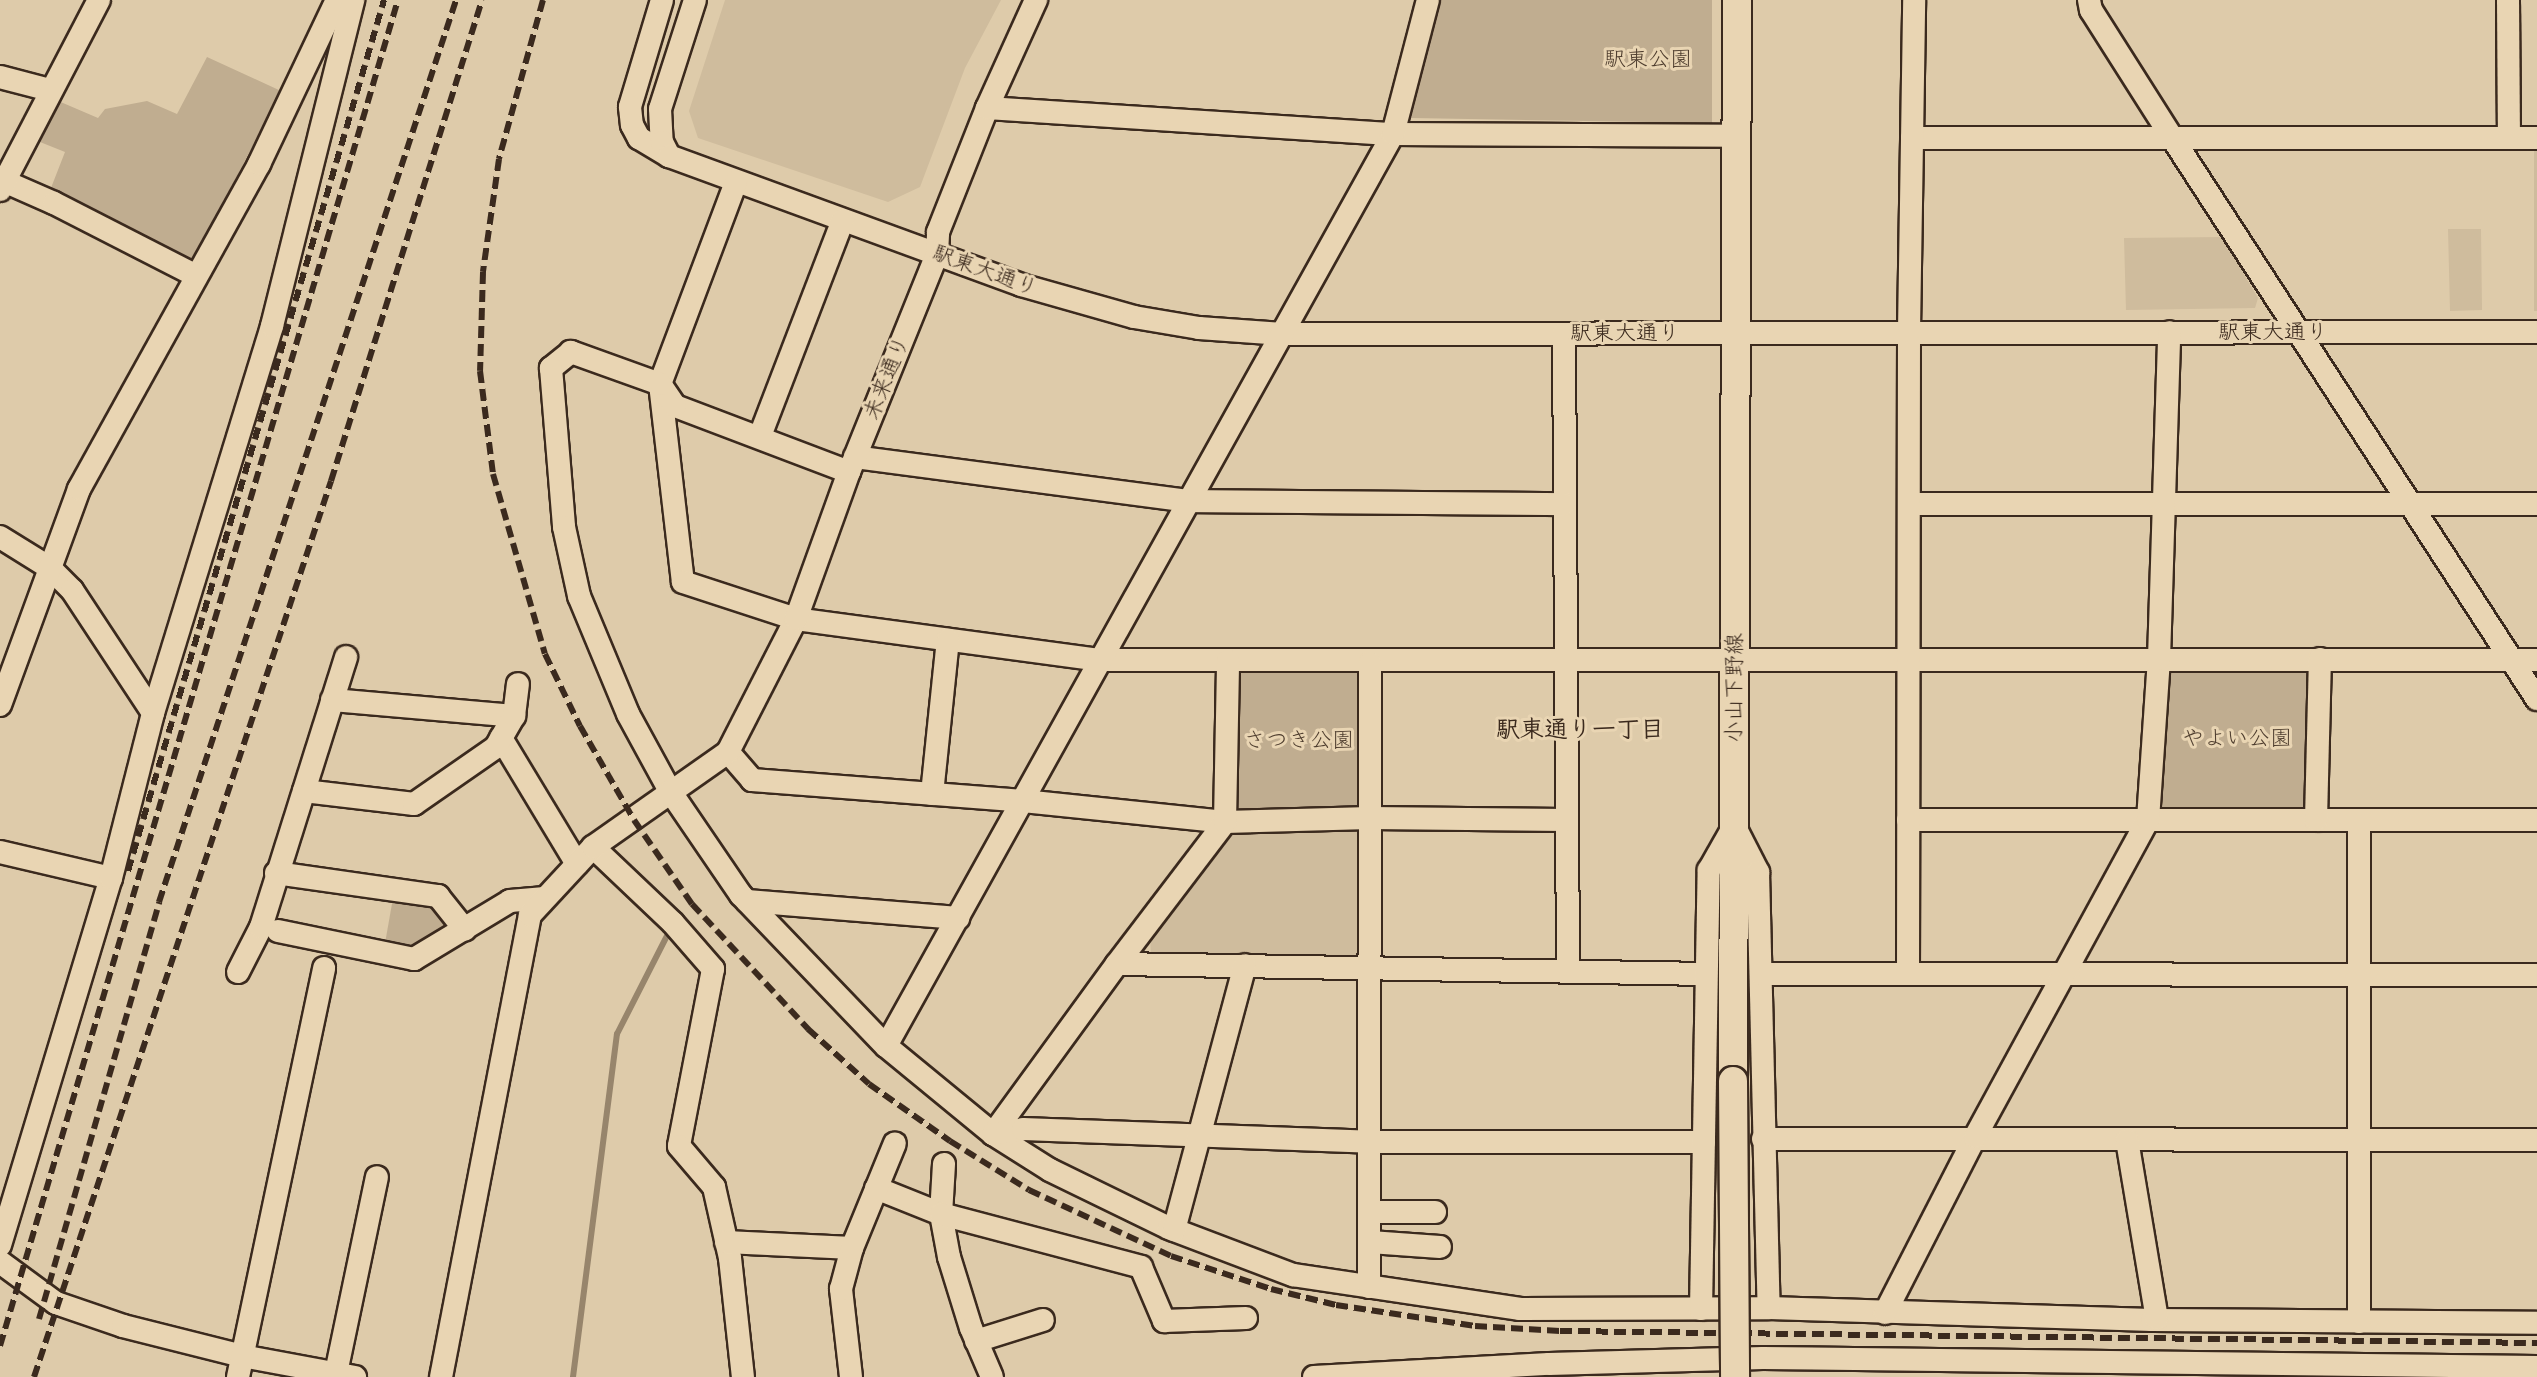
<!DOCTYPE html>
<meta charset="utf-8">
<style>
body{margin:0}
#map{position:relative;width:2537px;height:1377px;overflow:hidden;background:#decbaa;font-family:Pangolin,"Klee One",sans-serif}
div>[style]{position:absolute}
.built>*{inset:0;background:#cfbc9d}
.green>*{inset:0;background:#c0ad90}
.stream>*{height:6px;margin:-3px;padding:0 3px;transform-origin:3px;border-radius:3px;background:#97856c}
.roads{filter:drop-shadow(2px 0 #3b2a1e) drop-shadow(-2px 0 #3b2a1e) drop-shadow(0 2px #3b2a1e) drop-shadow(0 -2px #3b2a1e)}
.minor>*{height:22px;margin:-11px;padding:0 11px;transform-origin:11px;border-radius:11px;background:#e9d5b3}
.major>*{height:28px;margin:-14px;padding:0 14px;transform-origin:14px;border-radius:14px;background:#e9d5b3}
.rail>*{height:6px;margin-top:-3px;transform-origin:0;background:repeating-linear-gradient(90deg,#3b2a1e 0 12px,transparent 0 18px)}
.bridges{filter:drop-shadow(2px 0 #3b2a1e) drop-shadow(-2px 0 #3b2a1e) drop-shadow(0 2px #3b2a1e) drop-shadow(0 -2px #3b2a1e)}
.major-bridge>*{height:28px;margin:-14px;padding:0 14px;transform-origin:14px;border-radius:14px;background:#e9d5b3}
span{translate:-50% -50%;white-space:nowrap;text-align:center;line-height:1.15;-webkit-text-stroke:6px #e9d5b3;paint-order:stroke}
.park-label{font-size:22px;color:#4f3e2f}
.street-label{font-size:22px;color:#3b2a1e}
.neighbourhood-label{font-size:24px;color:#3b2a1e;font-weight:700}
</style>
<div id="map">
<div class="built">
<div style="clip-path:polygon(725px 0,1001px 0,965px 68px,920px 187px,888px 202px,698px 138px,689px 111px)"></div>
<div style="clip-path:polygon(2534px 150px,2537px 150px,2537px 311px,2534px 311px)"></div>
<div style="clip-path:polygon(2448px 229px,2481px 229px,2482px 310px,2450px 311px)"></div>
<div style="clip-path:polygon(2222px 237px,2258px 298px,2255px 308px,2126px 310px,2124px 238px)"></div>
<div style="clip-path:polygon(1363px 825px,1366px 960px,1151px 958px,1150px 931px,1228px 828px)"></div>
</div>
<div class="green">
<div style="clip-path:polygon(1438px 0,1712px 0,1712px 123px,1411px 118px)"></div>
<div style="clip-path:polygon(207px 57px,281px 91px,193px 261px,49px 193px,65px 152px,35px 140px,56px 100px,98px 118px,105px 109px,147px 101px,177px 114px)"></div>
<div style="clip-path:polygon(2163px 664px,2320px 664px,2317px 813px,2154px 814px)"></div>
<div style="clip-path:polygon(1233px 665px,1367px 669px,1365px 813px,1231px 816px)"></div>
<div style="clip-path:polygon(393px 898px,437px 901px,455px 930px,416px 954px,384px 949px)"></div>
</div>
<div class="stream">
<div style="left:573px;top:1377px;width:346px;rotate:-82.7deg"></div>
<div style="left:617px;top:1034px;width:119px;rotate:-63deg"></div>
</div>
<div class="roads">
<div class="minor">
<div style="left:662px;top:0;width:112px;rotate:106.7deg"></div>
<div style="left:630px;top:107px;width:18px;rotate:84deg"></div>
<div style="left:632px;top:125px;width:15px;rotate:62deg"></div>
<div style="left:639px;top:138px;width:35px;rotate:31deg"></div>
<div style="left:695px;top:0;width:114px;rotate:107.8deg"></div>
<div style="left:660px;top:109px;width:33px;rotate:87deg"></div>
<div style="left:662px;top:142px;width:16px;rotate:63deg"></div>
<div style="left:669px;top:156px;width:375px;rotate:20.1deg"></div>
<div style="left:1021px;top:285px;width:117px;rotate:15.8deg"></div>
<div style="left:1134px;top:317px;width:66px;rotate:9.6deg"></div>
<div style="left:1199px;top:328px;width:84px;rotate:4.1deg"></div>
<div style="left:1283px;top:334px;width:1254px;rotate:-0.09deg"></div>
<div style="left:2089px;top:0;width:10px;rotate:79deg"></div>
<div style="left:2091px;top:10px;width:153px;rotate:57.6deg"></div>
<div style="left:2173px;top:139px;width:668px;rotate:56.98deg"></div>
<div style="left:2508px;top:0;width:137px;rotate:89.6deg"></div>
<div style="left:0;top:77px;width:52px;rotate:14.6deg"></div>
<div style="left:987px;top:108px;width:407px;rotate:3.7deg"></div>
<div style="left:1393px;top:134px;width:342px;rotate:0.3deg"></div>
<div style="left:1912px;top:138px;width:625px"></div>
<div style="left:6px;top:182px;width:52px;rotate:23.6deg"></div>
<div style="left:54px;top:203px;width:158px;rotate:27.1deg"></div>
<div style="left:736px;top:182px;width:216px;rotate:110.6deg"></div>
<div style="left:660px;top:384px;width:199px;rotate:83.4deg"></div>
<div style="left:683px;top:582px;width:119px;rotate:18.1deg"></div>
<div style="left:796px;top:619px;width:306px;rotate:7.7deg"></div>
<div style="left:1099px;top:660px;width:1438px"></div>
<div style="left:0;top:190px;width:214px;rotate:-62.5deg"></div>
<div style="left:1564px;top:334px;width:637px;rotate:89.64deg"></div>
<div style="left:760px;top:436px;width:231px;rotate:-69deg"></div>
<div style="left:855px;top:457px;width:338px;rotate:7.5deg"></div>
<div style="left:1190px;top:501px;width:374px;rotate:0.5deg"></div>
<div style="left:849px;top:472px;width:186px;rotate:-159.2deg"></div>
<div style="left:675px;top:406px;width:27px;rotate:-124deg"></div>
<div style="left:660px;top:384px;width:95px;rotate:-160.2deg"></div>
<div style="left:571px;top:352px;width:26px;rotate:141deg"></div>
<div style="left:551px;top:368px;width:160px;rotate:85.3deg"></div>
<div style="left:564px;top:527px;width:71px;rotate:77.7deg"></div>
<div style="left:579px;top:596px;width:128px;rotate:67.4deg"></div>
<div style="left:628px;top:714px;width:88px;rotate:61.4deg"></div>
<div style="left:670px;top:791px;width:126px;rotate:55.7deg"></div>
<div style="left:741px;top:895px;width:209px;rotate:46.2deg"></div>
<div style="left:886px;top:1046px;width:139px;rotate:39.4deg"></div>
<div style="left:993px;top:1134px;width:67px;rotate:32.3deg"></div>
<div style="left:1050px;top:1170px;width:132px;rotate:26deg"></div>
<div style="left:1169px;top:1228px;width:133px;rotate:20.8deg"></div>
<div style="left:1293px;top:1275px;width:230px;rotate:8.5deg"></div>
<div style="left:1520px;top:1309px;width:249px;rotate:-0.2deg"></div>
<div style="left:1769px;top:1308px;width:383px;rotate:1.8deg"></div>
<div style="left:2152px;top:1320px;width:385px;rotate:0.4deg"></div>
<div style="left:1909px;top:504px;width:628px"></div>
<div style="left:0;top:537px;width:59px;rotate:31.8deg"></div>
<div style="left:50px;top:568px;width:31px;rotate:45deg"></div>
<div style="left:72px;top:590px;width:147px;rotate:56.6deg"></div>
<div style="left:332px;top:700px;width:183px;rotate:5deg"></div>
<div style="left:0;top:705px;width:230px;rotate:-69.9deg"></div>
<div style="left:79px;top:489px;width:372px;rotate:-61deg"></div>
<div style="left:259px;top:164px;width:182px;rotate:-64.6deg"></div>
<div style="left:501px;top:738px;width:147px;rotate:58.9deg"></div>
<div style="left:728px;top:752px;width:37px;rotate:49deg"></div>
<div style="left:752px;top:780px;width:272px;rotate:4.4deg"></div>
<div style="left:1023px;top:801px;width:203px;rotate:5.9deg"></div>
<div style="left:1225px;top:822px;width:145px;rotate:-1.6deg"></div>
<div style="left:1370px;top:818px;width:195px;rotate:0.6deg"></div>
<div style="left:304px;top:791px;width:111px;rotate:6.7deg"></div>
<div style="left:414px;top:804px;width:100px;rotate:-34.8deg"></div>
<div style="left:496px;top:747px;width:36px;rotate:-60deg"></div>
<div style="left:514px;top:716px;width:32px;rotate:-83deg"></div>
<div style="left:932px;top:794px;width:155px;rotate:-84.1deg"></div>
<div style="left:1908px;top:820px;width:629px"></div>
<div style="left:2316px;top:820px;width:161px;rotate:-88.6deg"></div>
<div style="left:2359px;top:820px;width:502px;rotate:90deg"></div>
<div style="left:1735px;top:827px;width:51px;rotate:62.9deg"></div>
<div style="left:1758px;top:872px;width:436px;rotate:88.6deg"></div>
<div style="left:593px;top:847px;width:110px;rotate:43.5deg"></div>
<div style="left:673px;top:923px;width:61px;rotate:49deg"></div>
<div style="left:713px;top:969px;width:180px;rotate:100.9deg"></div>
<div style="left:679px;top:1146px;width:54px;rotate:49.5deg"></div>
<div style="left:714px;top:1187px;width:73px;rotate:77.3deg"></div>
<div style="left:730px;top:1258px;width:120px;rotate:83.8deg"></div>
<div style="left:0;top:852px;width:114px;rotate:13.2deg"></div>
<div style="left:276px;top:873px;width:164px;rotate:8.1deg"></div>
<div style="left:438px;top:896px;width:43px;rotate:51.5deg"></div>
<div style="left:747px;top:901px;width:212px;rotate:4.6deg"></div>
<div style="left:278px;top:931px;width:139px;rotate:11.6deg"></div>
<div style="left:414px;top:959px;width:112px;rotate:-31.1deg"></div>
<div style="left:510px;top:901px;width:32px;rotate:-5deg"></div>
<div style="left:1117px;top:964px;width:178px;rotate:-52.7deg"></div>
<div style="left:1225px;top:822px;width:161px;rotate:-88.9deg"></div>
<div style="left:238px;top:972px;width:51px;rotate:-62.9deg"></div>
<div style="left:261px;top:927px;width:283px;rotate:-72.5deg"></div>
<div style="left:1908px;top:973px;width:642px;rotate:-89.91deg"></div>
<div style="left:1909px;top:331px;width:331px;rotate:-89.1deg"></div>
<div style="left:1761px;top:974px;width:776px;rotate:0.07deg"></div>
<div style="left:886px;top:1046px;width:1043px;rotate:-60.93deg"></div>
<div style="left:1393px;top:134px;width:138px;rotate:-75.4deg"></div>
<div style="left:993px;top:1134px;width:210px;rotate:-53.9deg"></div>
<div style="left:1117px;top:964px;width:589px;rotate:0.97deg"></div>
<div style="left:993px;top:1134px;width:30px;rotate:-9deg"></div>
<div style="left:1023px;top:1129px;width:347px;rotate:2.1deg"></div>
<div style="left:1370px;top:1142px;width:334px"></div>
<div style="left:1763px;top:1139px;width:774px;rotate:0.07deg"></div>
<div style="left:2127px;top:1140px;width:181px;rotate:80.5deg"></div>
<div style="left:944px;top:1164px;width:50px;rotate:93.4deg"></div>
<div style="left:941px;top:1214px;width:44px;rotate:79.5deg"></div>
<div style="left:949px;top:1257px;width:74px;rotate:72.8deg"></div>
<div style="left:971px;top:1328px;width:53px;rotate:66.8deg"></div>
<div style="left:876px;top:1188px;width:70px;rotate:21.8deg"></div>
<div style="left:941px;top:1214px;width:207px;rotate:14.8deg"></div>
<div style="left:1141px;top:1267px;width:59px;rotate:66.9deg"></div>
<div style="left:1164px;top:1321px;width:82px;rotate:-2.1deg"></div>
<div style="left:1370px;top:1212px;width:65px"></div>
<div style="left:1174px;top:1230px;width:274px;rotate:-75deg"></div>
<div style="left:726px;top:1242px;width:126px;rotate:2.7deg"></div>
<div style="left:1370px;top:1242px;width:70px;rotate:4.1deg"></div>
<div style="left:0;top:1245px;width:383px;rotate:-73.2deg"></div>
<div style="left:111px;top:878px;width:170px;rotate:-75.7deg"></div>
<div style="left:153px;top:713px;width:405px;rotate:-72.9deg"></div>
<div style="left:272px;top:326px;width:336px;rotate:-76deg"></div>
<div style="left:0;top:1262px;width:69px;rotate:36.2deg"></div>
<div style="left:56px;top:1303px;width:71px;rotate:18.9deg"></div>
<div style="left:123px;top:1326px;width:123px;rotate:14.1deg"></div>
<div style="left:242px;top:1356px;width:115px;rotate:10.5deg"></div>
<div style="left:1369px;top:1287px;width:624px;rotate:-89.91deg"></div>
<div style="left:1701px;top:1309px;width:439px;rotate:-89deg"></div>
<div style="left:1709px;top:870px;width:51px;rotate:-60.4deg"></div>
<div style="left:1885px;top:1313px;width:198px;rotate:-62.9deg"></div>
<div style="left:1975px;top:1137px;width:361px;rotate:-61.4deg"></div>
<div style="left:2148px;top:820px;width:161px;rotate:-86.1deg"></div>
<div style="left:2159px;top:659px;width:327px;rotate:-88.2deg"></div>
<div style="left:976px;top:1341px;width:70px;rotate:-17.4deg"></div>
<div style="left:336px;top:1373px;width:200px;rotate:-78.2deg"></div>
<div style="left:238px;top:1377px;width:418px;rotate:-78.1deg"></div>
<div style="left:441px;top:1377px;width:470px;rotate:-79.1deg"></div>
<div style="left:530px;top:915px;width:93px;rotate:-47.2deg"></div>
<div style="left:593px;top:847px;width:165px;rotate:-35.1deg"></div>
<div style="left:728px;top:752px;width:149px;rotate:-62.9deg"></div>
<div style="left:796px;top:619px;width:156px;rotate:-70.2deg"></div>
<div style="left:849px;top:472px;width:235px;rotate:-68deg"></div>
<div style="left:937px;top:254px;width:22px;rotate:-87deg"></div>
<div style="left:938px;top:232px;width:133px;rotate:-68.4deg"></div>
<div style="left:987px;top:108px;width:119px;rotate:-65.6deg"></div>
<div style="left:851px;top:1377px;width:89px;rotate:-96.5deg"></div>
<div style="left:841px;top:1289px;width:42px;rotate:-75deg"></div>
<div style="left:852px;top:1248px;width:113px;rotate:-67.7deg"></div>
<div style="left:1314px;top:1377px;width:235px;rotate:-3.2deg"></div>
<div style="left:1549px;top:1364px;width:214px;rotate:-1.6deg"></div>
<div style="left:1763px;top:1358px;width:774px;rotate:0.67deg"></div>
</div>
<div class="major">
<div style="left:1733px;top:1081px;width:1081px;rotate:-89.79deg"></div>
</div>
</div>
<div class="rail">
<div style="left:543px;top:0;width:165px;rotate:105.5deg"></div>
<div style="left:499px;top:159px;width:114px;rotate:98.1deg"></div>
<div style="left:483px;top:272px;width:99px;rotate:91.7deg"></div>
<div style="left:480px;top:371px;width:104px;rotate:82.8deg"></div>
<div style="left:493px;top:474px;width:187px;rotate:73.9deg"></div>
<div style="left:545px;top:654px;width:80px;rotate:64.1deg"></div>
<div style="left:580px;top:726px;width:108px;rotate:60.1deg"></div>
<div style="left:634px;top:820px;width:102px;rotate:55.4deg"></div>
<div style="left:692px;top:904px;width:171px;rotate:47.1deg"></div>
<div style="left:808px;top:1029px;width:82px;rotate:42deg"></div>
<div style="left:869px;top:1084px;width:99px;rotate:35.1deg"></div>
<div style="left:950px;top:1141px;width:93px;rotate:31.8deg"></div>
<div style="left:1029px;top:1190px;width:157px;rotate:24.9deg"></div>
<div style="left:1171px;top:1256px;width:105px;rotate:18.3deg"></div>
<div style="left:1271px;top:1289px;width:67px;rotate:13.8deg"></div>
<div style="left:1336px;top:1305px;width:141px;rotate:8.6deg"></div>
<div style="left:1475px;top:1326px;width:85px;rotate:3.4deg"></div>
<div style="left:1560px;top:1331px;width:977px;rotate:0.7deg"></div>
<div style="left:128px;top:871px;width:908px;rotate:-73.62deg"></div>
<div style="left:39px;top:1319px;width:434px;rotate:-73.9deg"></div>
<div style="left:159px;top:902px;width:950px;rotate:-71.77deg"></div>
<div style="left:0;top:1346px;width:1404px;rotate:-73.53deg"></div>
<div style="left:34px;top:1377px;width:944px;rotate:-71.66deg"></div>
<div style="left:331px;top:481px;width:504px;rotate:-72.57deg"></div>
</div>
<div class="bridges">
<div class="major-bridge">
<div style="left:1733px;top:1081px;width:296px;rotate:89.6deg"></div>
</div>
</div>
<div class="park-label">
<span style="left:1648px;top:60px">駅東公園</span>
<span style="left:2237px;top:739px">やよい公園</span>
<span style="left:1299px;top:741px">さつき公園</span>
</div>
<div class="street-label">
<span style="left:985px;top:271px;rotate:20deg">駅東大通り</span>
<span style="left:2273px;top:333px">駅東大通り</span>
<span style="left:1625px;top:334px">駅東大通り</span>
<span style="left:887px;top:378px;rotate:-68deg">未来通り</span>
<span style="left:1735px;top:688px;rotate:-90deg">小山下野線</span>
</div>
<div class="neighbourhood-label">
<span style="left:1580px;top:730px">駅東通り一丁目</span>
</div>
</div>
